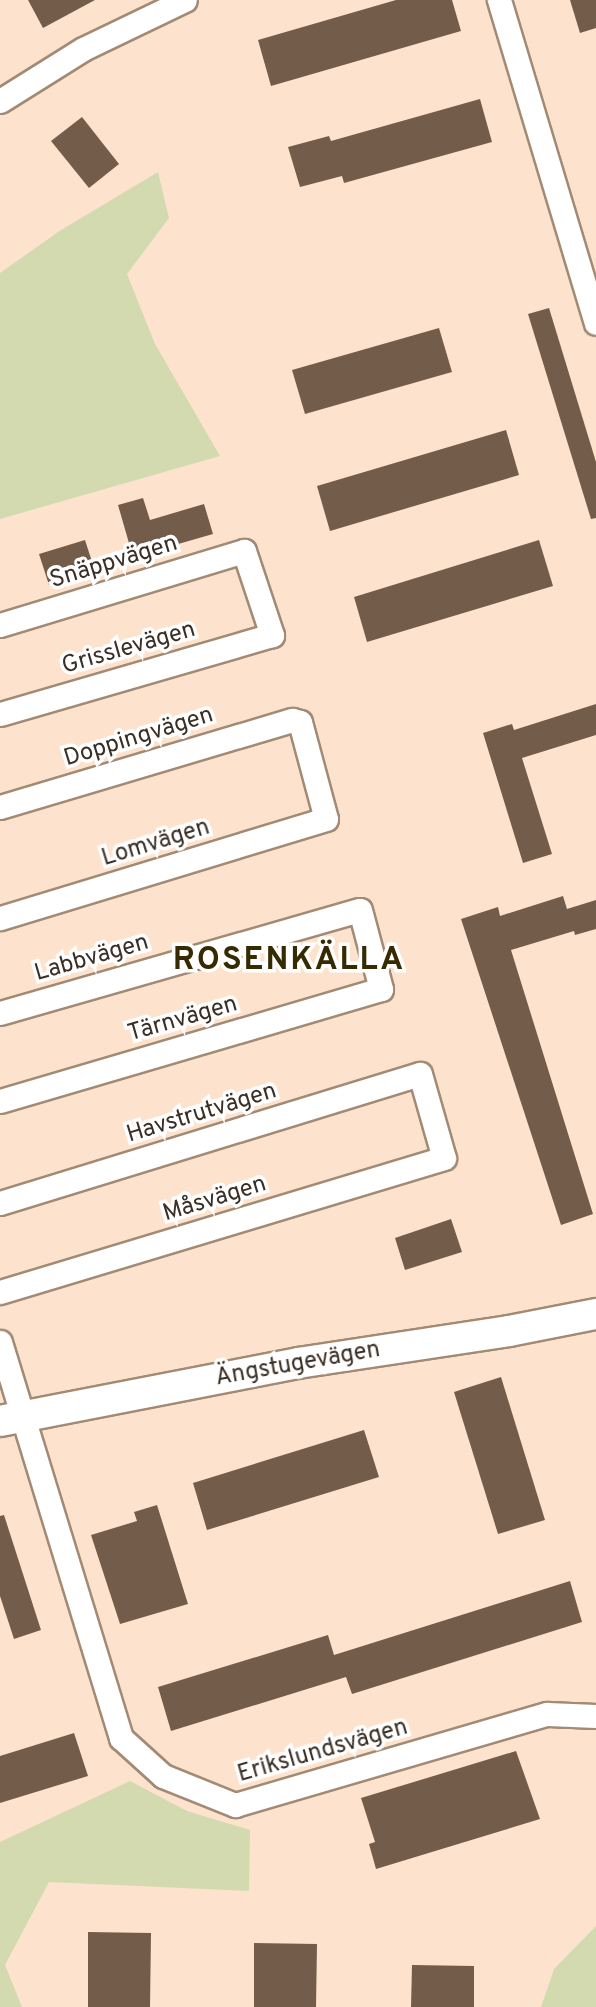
<!DOCTYPE html>
<meta charset="utf-8">
<style>
body{margin:0}
#map{position:relative;width:596px;height:2007px;overflow:hidden;background:#fde3cd;font-family:Overpass,sans-serif}
div>[style]{position:absolute}
.green>*{inset:0;background:#d3dab0}
.building>*{inset:0;background:#735d4a}
.roads{filter:drop-shadow(2px 0 #a28a75) drop-shadow(-2px 0 #a28a75) drop-shadow(0 2px #a28a75) drop-shadow(0 -2px #a28a75)}
.minor>*{height:23px;margin:-11.5px;padding:0 11.5px;transform-origin:11.5px;border-radius:11.5px;background:#fff}
.tertiary>*{height:30px;margin:-15px;padding:0 15px;transform-origin:15px;border-radius:15px;background:#fff}
span{translate:-50% -50%;white-space:nowrap;text-align:center;line-height:1.15;-webkit-text-stroke:7px #fff;paint-order:stroke}
.street-label{font-size:24px;color:#392f26}
.district-label{font-size:32px;color:#362a00;font-weight:700;letter-spacing:2px}
</style>
<div id="map">
<div class="green">
<div style="clip-path:polygon(158px 172px,169px 218px,127px 274px,155px 344px,220px 456px,0 519px,0 273px,61px 230px)"></div>
<div style="clip-path:polygon(130px 1781px,187px 1811px,250px 1830px,249px 1891px,49px 1882px,5px 1965px,22px 2007px,0 2007px,0 1842px)"></div>
<div style="clip-path:polygon(596px 1926px,596px 2007px,541px 2007px,554px 1969px)"></div>
</div>
<div class="building">
<div style="clip-path:polygon(28px 0,95px 0,43px 28px)"></div>
<div style="clip-path:polygon(396px 0,452px 0,461px 31px,271px 86px,258px 40px)"></div>
<div style="clip-path:polygon(570px 0,596px 0,596px 28px,580px 33px)"></div>
<div style="clip-path:polygon(480px 99px,492px 142px,344px 183px,342px 176px,300px 187px,288px 147px,329px 136px,331px 141px)"></div>
<div style="clip-path:polygon(82px 117px,119px 164px,89px 188px,51px 141px)"></div>
<div style="clip-path:polygon(549px 308px,596px 462px,596px 518px,591px 519px,528px 314px)"></div>
<div style="clip-path:polygon(439px 328px,452px 372px,305px 414px,292px 370px)"></div>
<div style="clip-path:polygon(506px 430px,519px 475px,330px 531px,317px 486px)"></div>
<div style="clip-path:polygon(143px 498px,150px 520px,204px 504px,213px 534px,133px 557px,118px 505px)"></div>
<div style="clip-path:polygon(85px 540px,95px 571px,49px 585px,39px 554px)"></div>
<div style="clip-path:polygon(539px 540px,553px 586px,367px 642px,354px 597px)"></div>
<div style="clip-path:polygon(596px 704px,596px 735px,522px 758px,552px 854px,523px 863px,483px 733px,512px 724px,514px 730px)"></div>
<div style="clip-path:polygon(563px 896px,567px 909px,596px 900px,596px 929px,575px 935px,574px 931px,511px 950px,593px 1214px,561px 1225px,461px 919px,498px 907px,500px 916px)"></div>
<div style="clip-path:polygon(451px 1219px,462px 1252px,405px 1270px,395px 1238px)"></div>
<div style="clip-path:polygon(501px 1377px,545px 1520px,498px 1534px,454px 1392px)"></div>
<div style="clip-path:polygon(364px 1430px,379px 1477px,207px 1530px,193px 1483px)"></div>
<div style="clip-path:polygon(157px 1505px,188px 1604px,120px 1624px,91px 1535px,137px 1521px,134px 1512px)"></div>
<div style="clip-path:polygon(4px 1515px,41px 1630px,14px 1639px,0 1596px,0 1516px)"></div>
<div style="clip-path:polygon(570px 1581px,582px 1622px,352px 1694px,346px 1677px,171px 1731px,158px 1687px,328px 1635px,334px 1655px)"></div>
<div style="clip-path:polygon(74px 1733px,88px 1776px,0 1803px,0 1756px)"></div>
<div style="clip-path:polygon(516px 1751px,540px 1819px,376px 1869px,369px 1844px,375px 1842px,361px 1798px)"></div>
<div style="clip-path:polygon(88px 1932px,151px 1933px,150px 2007px,88px 2007px)"></div>
<div style="clip-path:polygon(254px 1943px,317px 1944px,316px 2007px,254px 2007px)"></div>
<div style="clip-path:polygon(412px 1965px,474px 1966px,474px 2007px,411px 2007px)"></div>
</div>
<div class="roads">
<div class="minor">
<div style="left:499px;top:0;width:337px;rotate:73.3deg"></div>
<div style="left:0;top:101px;width:98px;rotate:-32.1deg"></div>
<div style="left:83px;top:49px;width:113px;rotate:-25.7deg"></div>
<div style="left:0;top:625px;width:255px;rotate:-16.9deg"></div>
<div style="left:244px;top:551px;width:89px;rotate:71.6deg"></div>
<div style="left:272px;top:635px;width:283px;rotate:163.8deg"></div>
<div style="left:0;top:807px;width:305px;rotate:-16.6deg"></div>
<div style="left:292px;top:720px;width:8px;rotate:14deg"></div>
<div style="left:300px;top:722px;width:100px;rotate:75deg"></div>
<div style="left:326px;top:819px;width:341px;rotate:163.1deg"></div>
<div style="left:0;top:1013px;width:374px;rotate:-16deg"></div>
<div style="left:360px;top:910px;width:82px;rotate:75.1deg"></div>
<div style="left:381px;top:989px;width:397px;rotate:163.6deg"></div>
<div style="left:0;top:1203px;width:439px;rotate:-17.1deg"></div>
<div style="left:420px;top:1074px;width:87px;rotate:74.1deg"></div>
<div style="left:444px;top:1158px;width:464px;rotate:163.2deg"></div>
<div style="left:0;top:1342px;width:414px;rotate:73deg"></div>
<div style="left:121px;top:1738px;width:57px;rotate:42.1deg"></div>
<div style="left:163px;top:1776px;width:78px;rotate:21.9deg"></div>
<div style="left:235px;top:1805px;width:325px;rotate:-16.3deg"></div>
<div style="left:547px;top:1714px;width:49px;rotate:2.3deg"></div>
</div>
<div class="tertiary">
<div style="left:0;top:1421px;width:304px;rotate:-11deg"></div>
<div style="left:298px;top:1363px;width:213px;rotate:-8.6deg"></div>
<div style="left:509px;top:1331px;width:89px;rotate:-11.1deg"></div>
</div>
</div>
<div class="street-label">
<span style="left:114px;top:563px;rotate:-17deg">Snäppvägen</span>
<span style="left:129px;top:649px;rotate:-16deg">Grisslevägen</span>
<span style="left:139px;top:738px;rotate:-17deg">Doppingvägen</span>
<span style="left:156px;top:844px;rotate:-17deg">Lomvägen</span>
<span style="left:92px;top:959px;rotate:-16deg">Labbvägen</span>
<span style="left:183px;top:1020px;rotate:-16deg">Tärnvägen</span>
<span style="left:202px;top:1114px;rotate:-17deg">Havstrutvägen</span>
<span style="left:215px;top:1200px;rotate:-17deg">Måsvägen</span>
<span style="left:298px;top:1365px;rotate:-10deg">Ängstugevägen</span>
<span style="left:323px;top:1752px;rotate:-16deg">Erikslundsvägen</span>
</div>
<div class="district-label">
<span style="left:289px;top:961px">ROSENKÄLLA</span>
</div>
</div>
